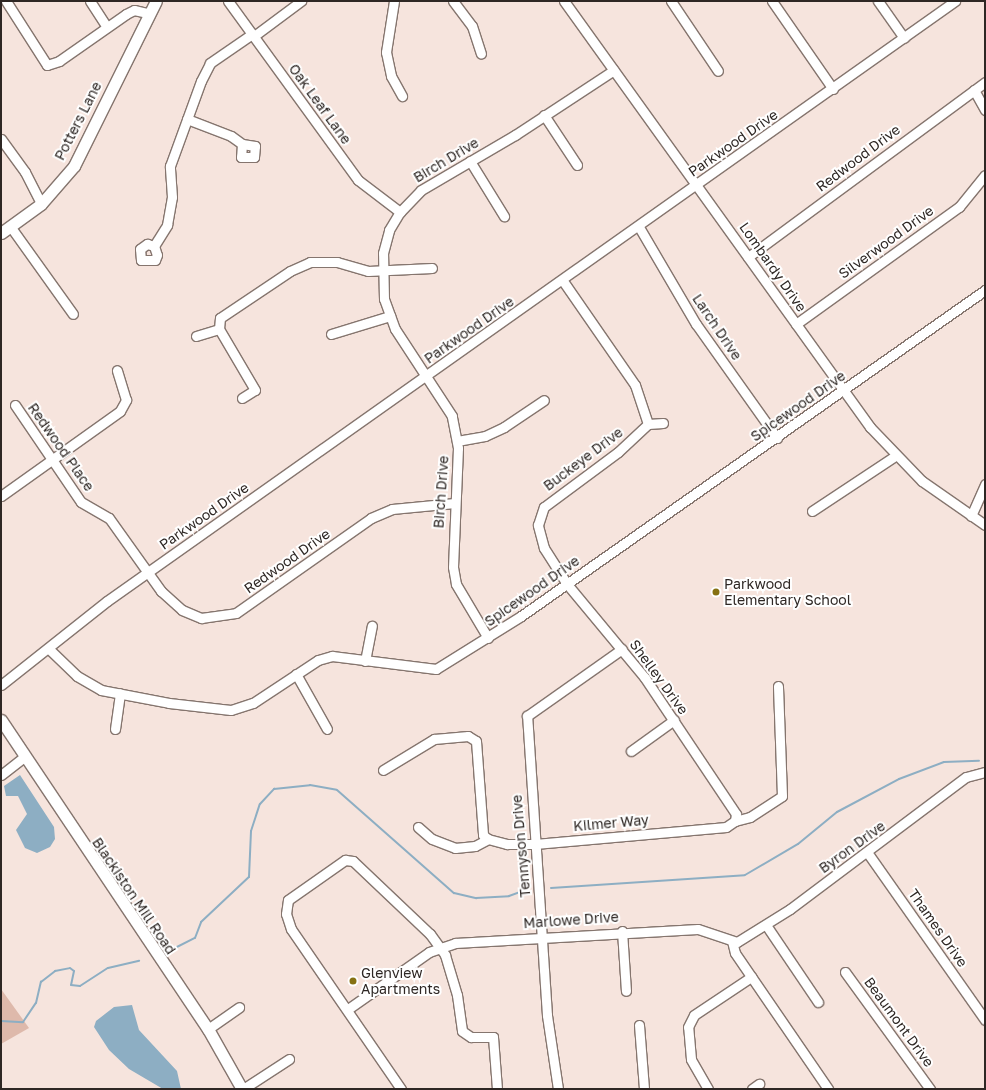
<!DOCTYPE html>
<style>
body{margin:0}
#map{position:relative;width:986px;height:1090px;overflow:hidden;background:#f6e4dd;font-family:"Golos Text",sans-serif}
div>[style]{position:absolute}
.green>*{inset:0;background:#deb9ab}
.water>*{inset:0;background:#8daec3}
.stream>*{height:2px;margin:-1px;padding:0 1px;transform-origin:1px;border-radius:1px;background:#8daec3}
.roads{filter:drop-shadow(1px 0 #85756e) drop-shadow(-1px 0 #85756e) drop-shadow(0 1px #85756e) drop-shadow(0 -1px #85756e)}
.minor>*{height:9px;margin:-4.5px;padding:0 4.5px;transform-origin:4.5px;border-radius:4.5px;background:#fff}
.major>*{height:11px;margin:-5.5px;padding:0 5.5px;transform-origin:5.5px;border-radius:5.5px;background:#fff}
.dots>*{width:11px;height:11px;translate:-50% -50%;box-sizing:border-box;border:2px solid #fff;border-radius:50%}
span{translate:-50% -50%;white-space:nowrap;text-align:center;line-height:1.15;-webkit-text-stroke:4px #fff;paint-order:stroke}
.street-label{font-size:14px;color:#2e2724}
.poi-label{font-size:14px;color:#2e2724}
.left{translate:0 -50%;text-align:left}
.frame{position:absolute;inset:0;border:2px solid #2e2724;pointer-events:none}
</style>
<div id="map">
<div class="green">
<div style="clip-path:polygon(1px 989px,29px 1028px,1px 1044px)"></div>
</div>
<div class="water">
<div style="clip-path:polygon(20px 775px,54px 827px,55px 839px,50px 847px,37px 853px,25px 848px,16px 830px,27px 814px,18px 796px,6px 796px,4px 786px)"></div>
<div style="clip-path:polygon(132px 1005px,139px 1030px,177px 1071px,181px 1089px,163px 1089px,129px 1069px,109px 1050px,94px 1027px,96px 1021px,114px 1007px)"></div>
</div>
<div class="stream">
<div style="left:551px;top:888px;width:194px;rotate:-3.8deg"></div>
<div style="left:745px;top:875px;width:61px;rotate:-30.3deg"></div>
<div style="left:798px;top:844px;width:50px;rotate:-39.4deg"></div>
<div style="left:837px;top:812px;width:70px;rotate:-28deg"></div>
<div style="left:899px;top:779px;width:48px;rotate:-20.7deg"></div>
<div style="left:944px;top:762px;width:35px;rotate:-2deg"></div>
<div style="left:169px;top:951px;width:29px;rotate:-27deg"></div>
<div style="left:195px;top:938px;width:17px;rotate:-69deg"></div>
<div style="left:201px;top:922px;width:66px;rotate:-43.2deg"></div>
<div style="left:249px;top:877px;width:46px;rotate:-87.5deg"></div>
<div style="left:251px;top:831px;width:28px;rotate:-72deg"></div>
<div style="left:260px;top:804px;width:21px;rotate:-47deg"></div>
<div style="left:274px;top:789px;width:36px;rotate:-6deg"></div>
<div style="left:310px;top:785px;width:27px;rotate:10deg"></div>
<div style="left:337px;top:790px;width:156px;rotate:41.4deg"></div>
<div style="left:454px;top:893px;width:23px;rotate:13deg"></div>
<div style="left:476px;top:898px;width:33px;rotate:-3deg"></div>
<div style="left:509px;top:896px;width:15px;rotate:-20deg"></div>
<div style="left:1px;top:1021px;width:22px;rotate:3deg"></div>
<div style="left:23px;top:1022px;width:23px;rotate:-56deg"></div>
<div style="left:36px;top:1003px;width:22px;rotate:-77deg"></div>
<div style="left:41px;top:982px;width:18px;rotate:-38deg"></div>
<div style="left:55px;top:971px;width:15px;rotate:-11deg"></div>
<div style="left:70px;top:968px;width:5px;rotate:37deg"></div>
<div style="left:74px;top:971px;width:14px;rotate:102deg"></div>
<div style="left:71px;top:985px;width:9px;rotate:6deg"></div>
<div style="left:80px;top:986px;width:33px;rotate:-33deg"></div>
<div style="left:108px;top:968px;width:32px;rotate:-13deg"></div>
</div>
<div class="roads">
<div class="minor">
<div style="left:6px;top:1px;width:76px;rotate:57.4deg"></div>
<div style="left:47px;top:65px;width:13px;rotate:-18deg"></div>
<div style="left:59px;top:61px;width:82px;rotate:-35deg"></div>
<div style="left:126px;top:14px;width:9px;rotate:-27deg"></div>
<div style="left:134px;top:10px;width:13px;rotate:13deg"></div>
<div style="left:90px;top:1px;width:31px;rotate:57deg"></div>
<div style="left:228px;top:1px;width:221px;rotate:54deg"></div>
<div style="left:358px;top:180px;width:53px;rotate:37.3deg"></div>
<div style="left:394px;top:1px;width:52px;rotate:98.9deg"></div>
<div style="left:386px;top:52px;width:25px;rotate:78deg"></div>
<div style="left:391px;top:76px;width:23px;rotate:61deg"></div>
<div style="left:453px;top:1px;width:31px;rotate:53deg"></div>
<div style="left:472px;top:26px;width:29px;rotate:72deg"></div>
<div style="left:564px;top:1px;width:525px;rotate:54.31deg"></div>
<div style="left:870px;top:427px;width:75px;rotate:46.1deg"></div>
<div style="left:922px;top:481px;width:77px;rotate:34.9deg"></div>
<div style="left:671px;top:1px;width:84px;rotate:56.1deg"></div>
<div style="left:772px;top:1px;width:107px;rotate:55.3deg"></div>
<div style="left:878px;top:1px;width:45px;rotate:54.9deg"></div>
<div style="left:254px;top:36px;width:59px;rotate:-36.7deg"></div>
<div style="left:974px;top:90px;width:23px;rotate:61deg"></div>
<div style="left:544px;top:115px;width:60px;rotate:56.6deg"></div>
<div style="left:187px;top:119px;width:47px;rotate:21.1deg"></div>
<div style="left:231px;top:136px;width:14px;rotate:36deg"></div>
<div style="left:242px;top:144px;width:13px;rotate:94deg"></div>
<div style="left:241px;top:157px;width:13px"></div>
<div style="left:254px;top:157px;width:11px;rotate:-85deg"></div>
<div style="left:255px;top:146px;width:13px;rotate:-171deg"></div>
<div style="left:1px;top:139px;width:41px;rotate:54deg"></div>
<div style="left:25px;top:172px;width:36px;rotate:63deg"></div>
<div style="left:470px;top:161px;width:65px;rotate:58.3deg"></div>
<div style="left:10px;top:226px;width:108px;rotate:54.4deg"></div>
<div style="left:639px;top:227px;width:113px;rotate:59.6deg"></div>
<div style="left:696px;top:324px;width:140px;rotate:54.6deg"></div>
<div style="left:154px;top:246px;width:9px;rotate:72deg"></div>
<div style="left:157px;top:255px;width:5px;rotate:112deg"></div>
<div style="left:155px;top:260px;width:14px;rotate:180deg"></div>
<div style="left:141px;top:260px;width:11px;rotate:-95deg"></div>
<div style="left:140px;top:249px;width:9px;rotate:-36deg"></div>
<div style="left:147px;top:244px;width:7px;rotate:16deg"></div>
<div style="left:154px;top:246px;width:25px;rotate:-58deg"></div>
<div style="left:167px;top:225px;width:28px;rotate:-80deg"></div>
<div style="left:172px;top:197px;width:31px;rotate:-94deg"></div>
<div style="left:170px;top:166px;width:90px;rotate:-70deg"></div>
<div style="left:201px;top:81px;width:20px;rotate:-63deg"></div>
<div style="left:210px;top:63px;width:51px;rotate:-34.6deg"></div>
<div style="left:748px;top:257px;width:295px;rotate:-36.4deg"></div>
<div style="left:796px;top:324px;width:201px;rotate:-35.7deg"></div>
<div style="left:959px;top:207px;width:41px;rotate:-50.9deg"></div>
<div style="left:331px;top:334px;width:62px;rotate:-17deg"></div>
<div style="left:196px;top:336px;width:24px;rotate:-17deg"></div>
<div style="left:242px;top:398px;width:15px;rotate:-32deg"></div>
<div style="left:255px;top:390px;width:71px;rotate:-120.5deg"></div>
<div style="left:219px;top:329px;width:11px;rotate:-85deg"></div>
<div style="left:220px;top:318px;width:84px;rotate:-33.9deg"></div>
<div style="left:290px;top:271px;width:22px;rotate:-24deg"></div>
<div style="left:310px;top:262px;width:27px"></div>
<div style="left:337px;top:262px;width:32px;rotate:16deg"></div>
<div style="left:368px;top:271px;width:64px;rotate:-2.7deg"></div>
<div style="left:15px;top:405px;width:117px;rotate:55.8deg"></div>
<div style="left:81px;top:502px;width:32px;rotate:30deg"></div>
<div style="left:109px;top:518px;width:90px;rotate:54.5deg"></div>
<div style="left:161px;top:591px;width:28px;rotate:42deg"></div>
<div style="left:182px;top:610px;width:21px;rotate:23deg"></div>
<div style="left:201px;top:618px;width:35px;rotate:-8deg"></div>
<div style="left:236px;top:613px;width:165px;rotate:-35.1deg"></div>
<div style="left:371px;top:518px;width:23px;rotate:-23deg"></div>
<div style="left:392px;top:509px;width:63px;rotate:-5.4deg"></div>
<div style="left:648px;top:424px;width:15px;rotate:-4deg"></div>
<div style="left:457px;top:441px;width:28px;rotate:-10deg"></div>
<div style="left:485px;top:436px;width:21px;rotate:-25deg"></div>
<div style="left:504px;top:427px;width:48px;rotate:-34deg"></div>
<div style="left:1px;top:496px;width:146px;rotate:-35.5deg"></div>
<div style="left:120px;top:411px;width:13px;rotate:-61deg"></div>
<div style="left:126px;top:400px;width:31px;rotate:-107deg"></div>
<div style="left:812px;top:511px;width:100px;rotate:-33.5deg"></div>
<div style="left:971px;top:516px;width:35px;rotate:-66deg"></div>
<div style="left:488px;top:638px;width:63px;rotate:-120.7deg"></div>
<div style="left:456px;top:584px;width:17px;rotate:-100deg"></div>
<div style="left:453px;top:567px;width:119px;rotate:-87.6deg"></div>
<div style="left:458px;top:448px;width:33px;rotate:-101deg"></div>
<div style="left:452px;top:416px;width:104px;rotate:-123.2deg"></div>
<div style="left:395px;top:329px;width:32px;rotate:-110deg"></div>
<div style="left:384px;top:299px;width:46px;rotate:-91.2deg"></div>
<div style="left:383px;top:253px;width:24px;rotate:-75deg"></div>
<div style="left:389px;top:230px;width:21px;rotate:-59deg"></div>
<div style="left:400px;top:212px;width:30px;rotate:-46deg"></div>
<div style="left:421px;top:190px;width:109px;rotate:-30.3deg"></div>
<div style="left:515px;top:135px;width:118px;rotate:-33.3deg"></div>
<div style="left:49px;top:649px;width:39px;rotate:44deg"></div>
<div style="left:77px;top:676px;width:28px;rotate:30deg"></div>
<div style="left:101px;top:690px;width:69px;rotate:10.8deg"></div>
<div style="left:169px;top:703px;width:62px;rotate:6.4deg"></div>
<div style="left:231px;top:710px;width:23px;rotate:-18deg"></div>
<div style="left:253px;top:703px;width:78px;rotate:-33.5deg"></div>
<div style="left:318px;top:660px;width:15px;rotate:-16deg"></div>
<div style="left:332px;top:656px;width:105px;rotate:7.1deg"></div>
<div style="left:436px;top:669px;width:100px;rotate:-31.9deg"></div>
<div style="left:521px;top:616px;width:567px;rotate:-35.09deg"></div>
<div style="left:365px;top:661px;width:36px;rotate:-79deg"></div>
<div style="left:296px;top:674px;width:63px;rotate:60.6deg"></div>
<div style="left:1px;top:685px;width:135px;rotate:-38.4deg"></div>
<div style="left:107px;top:601px;width:1039px;rotate:-35.28deg"></div>
<div style="left:115px;top:729px;width:36px;rotate:-82deg"></div>
<div style="left:631px;top:751px;width:53px;rotate:-35.8deg"></div>
<div style="left:383px;top:770px;width:60px;rotate:-31.3deg"></div>
<div style="left:434px;top:739px;width:34px;rotate:-5deg"></div>
<div style="left:468px;top:736px;width:9px;rotate:32deg"></div>
<div style="left:476px;top:741px;width:94px;rotate:85.7deg"></div>
<div style="left:483px;top:835px;width:6px;rotate:39deg"></div>
<div style="left:1px;top:775px;width:29px;rotate:-38deg"></div>
<div style="left:735px;top:821px;width:16px;rotate:-15deg"></div>
<div style="left:750px;top:817px;width:38px;rotate:-33deg"></div>
<div style="left:782px;top:796px;width:110px;rotate:-92.1deg"></div>
<div style="left:418px;top:827px;width:18px;rotate:41deg"></div>
<div style="left:432px;top:839px;width:25px;rotate:21deg"></div>
<div style="left:455px;top:848px;width:20px;rotate:-6deg"></div>
<div style="left:475px;top:846px;width:15px;rotate:-28deg"></div>
<div style="left:488px;top:839px;width:20px;rotate:15deg"></div>
<div style="left:507px;top:844px;width:28px"></div>
<div style="left:535px;top:844px;width:192px;rotate:-5.1deg"></div>
<div style="left:726px;top:827px;width:11px;rotate:-34deg"></div>
<div style="left:735px;top:821px;width:7px;rotate:-82deg"></div>
<div style="left:736px;top:814px;width:164px;rotate:-123.8deg"></div>
<div style="left:645px;top:678px;width:122px;rotate:-129.7deg"></div>
<div style="left:567px;top:584px;width:43px;rotate:-122.6deg"></div>
<div style="left:544px;top:548px;width:24px;rotate:-105deg"></div>
<div style="left:538px;top:525px;width:19px;rotate:-72deg"></div>
<div style="left:544px;top:507px;width:92px;rotate:-36.6deg"></div>
<div style="left:618px;top:452px;width:41px;rotate:-43deg"></div>
<div style="left:648px;top:424px;width:41px;rotate:-108.4deg"></div>
<div style="left:635px;top:385px;width:126px;rotate:-124.7deg"></div>
<div style="left:867px;top:852px;width:205px;rotate:54.9deg"></div>
<div style="left:766px;top:925px;width:93px;rotate:56deg"></div>
<div style="left:622px;top:931px;width:60px;rotate:86.2deg"></div>
<div style="left:732px;top:941px;width:12px;rotate:76deg"></div>
<div style="left:735px;top:953px;width:165px;rotate:55.6deg"></div>
<div style="left:845px;top:972px;width:145px;rotate:54deg"></div>
<div style="left:348px;top:1009px;width:99px;rotate:-35.1deg"></div>
<div style="left:429px;top:952px;width:28px;rotate:-19deg"></div>
<div style="left:455px;top:943px;width:243px;rotate:-3.3deg"></div>
<div style="left:698px;top:929px;width:41px;rotate:18.4deg"></div>
<div style="left:737px;top:942px;width:62px;rotate:-31.9deg"></div>
<div style="left:790px;top:909px;width:220px;rotate:-36.9deg"></div>
<div style="left:966px;top:777px;width:20px;rotate:-15deg"></div>
<div style="left:639px;top:1025px;width:64px;rotate:85.5deg"></div>
<div style="left:208px;top:1029px;width:38px;rotate:-35deg"></div>
<div style="left:243px;top:1089px;width:55px;rotate:-33.1deg"></div>
<div style="left:401px;top:1089px;width:194px;rotate:-124.5deg"></div>
<div style="left:291px;top:929px;width:16px;rotate:-108deg"></div>
<div style="left:286px;top:914px;width:14px;rotate:-82deg"></div>
<div style="left:288px;top:900px;width:70px;rotate:-35.1deg"></div>
<div style="left:345px;top:860px;width:8px;rotate:7deg"></div>
<div style="left:353px;top:861px;width:106px;rotate:43.5deg"></div>
<div style="left:430px;top:934px;width:26px;rotate:54deg"></div>
<div style="left:445px;top:955px;width:42px;rotate:73.3deg"></div>
<div style="left:457px;top:995px;width:36px;rotate:82deg"></div>
<div style="left:462px;top:1031px;width:11px;rotate:34deg"></div>
<div style="left:471px;top:1037px;width:22px"></div>
<div style="left:493px;top:1037px;width:52px;rotate:85.6deg"></div>
<div style="left:558px;top:1089px;width:75px;rotate:-98.5deg"></div>
<div style="left:547px;top:1015px;width:300px;rotate:-93.8deg"></div>
<div style="left:527px;top:716px;width:116px;rotate:-35.2deg"></div>
<div style="left:708px;top:1089px;width:34px;rotate:-120deg"></div>
<div style="left:691px;top:1059px;width:32px;rotate:-95deg"></div>
<div style="left:688px;top:1027px;width:13px;rotate:-63deg"></div>
<div style="left:694px;top:1015px;width:69px;rotate:-33.7deg"></div>
<div style="left:752px;top:1089px;width:9px;rotate:-36deg"></div>
</div>
<div class="major">
<div style="left:1px;top:233px;width:49px;rotate:-35.9deg"></div>
<div style="left:41px;top:204px;width:50px;rotate:-49deg"></div>
<div style="left:74px;top:166px;width:184px;rotate:-63.6deg"></div>
<div style="left:1px;top:720px;width:372px;rotate:56.2deg"></div>
<div style="left:208px;top:1029px;width:69px;rotate:60.5deg"></div>
</div>
</div>
<div class="dots">
<div style="left:716px;top:592px;background:#867112"></div>
<div style="left:353px;top:981px;background:#867112"></div>
</div>
<div class="street-label">
<span style="left:320px;top:104px;rotate:54deg">Oak Leaf Lane</span>
<span style="left:78px;top:121px;rotate:-63deg">Potters Lane</span>
<span style="left:733px;top:143px;rotate:-35deg">Parkwood Drive</span>
<span style="left:858px;top:158px;rotate:-37deg">Redwood Drive</span>
<span style="left:446px;top:160px;rotate:-31deg">Birch Drive</span>
<span style="left:886px;top:242px;rotate:-36deg">Silverwood Drive</span>
<span style="left:773px;top:267px;rotate:55deg">Lombardy Drive</span>
<span style="left:717px;top:327px;rotate:56deg">Larch Drive</span>
<span style="left:469px;top:330px;rotate:-35deg">Parkwood Drive</span>
<span style="left:798px;top:406px;rotate:-35deg">Spicewood Drive</span>
<span style="left:61px;top:447px;rotate:55deg">Redwood Place</span>
<span style="left:583px;top:459px;rotate:-37deg">Buckeye Drive</span>
<span style="left:441px;top:492px;rotate:-86deg">Birch Drive</span>
<span style="left:204px;top:516px;rotate:-35deg">Parkwood Drive</span>
<span style="left:287px;top:561px;rotate:-35deg">Redwood Drive</span>
<span style="left:532px;top:591px;rotate:-35deg">Spicewood Drive</span>
<span style="left:659px;top:677px;rotate:54deg">Shelley Drive</span>
<span style="left:611px;top:823px;rotate:-5deg">Kilmer Way</span>
<span style="left:521px;top:846px;rotate:-95deg">Tennyson Drive</span>
<span style="left:852px;top:847px;rotate:-36deg">Byron Drive</span>
<span style="left:134px;top:896px;rotate:56deg">Blackiston Mill Road</span>
<span style="left:571px;top:920px;rotate:-4deg">Marlowe Drive</span>
<span style="left:938px;top:928px;rotate:55deg">Thames Drive</span>
<span style="left:899px;top:1022px;rotate:54deg">Beaumont Drive</span>
</div>
<div class="poi-label">
<span class="left" style="left:724px;top:592px">Parkwood<br>Elementary School</span>
<span class="left" style="left:361px;top:981px">Glenview<br>Apartments</span>
</div>
<div class="frame"></div>
</div>
